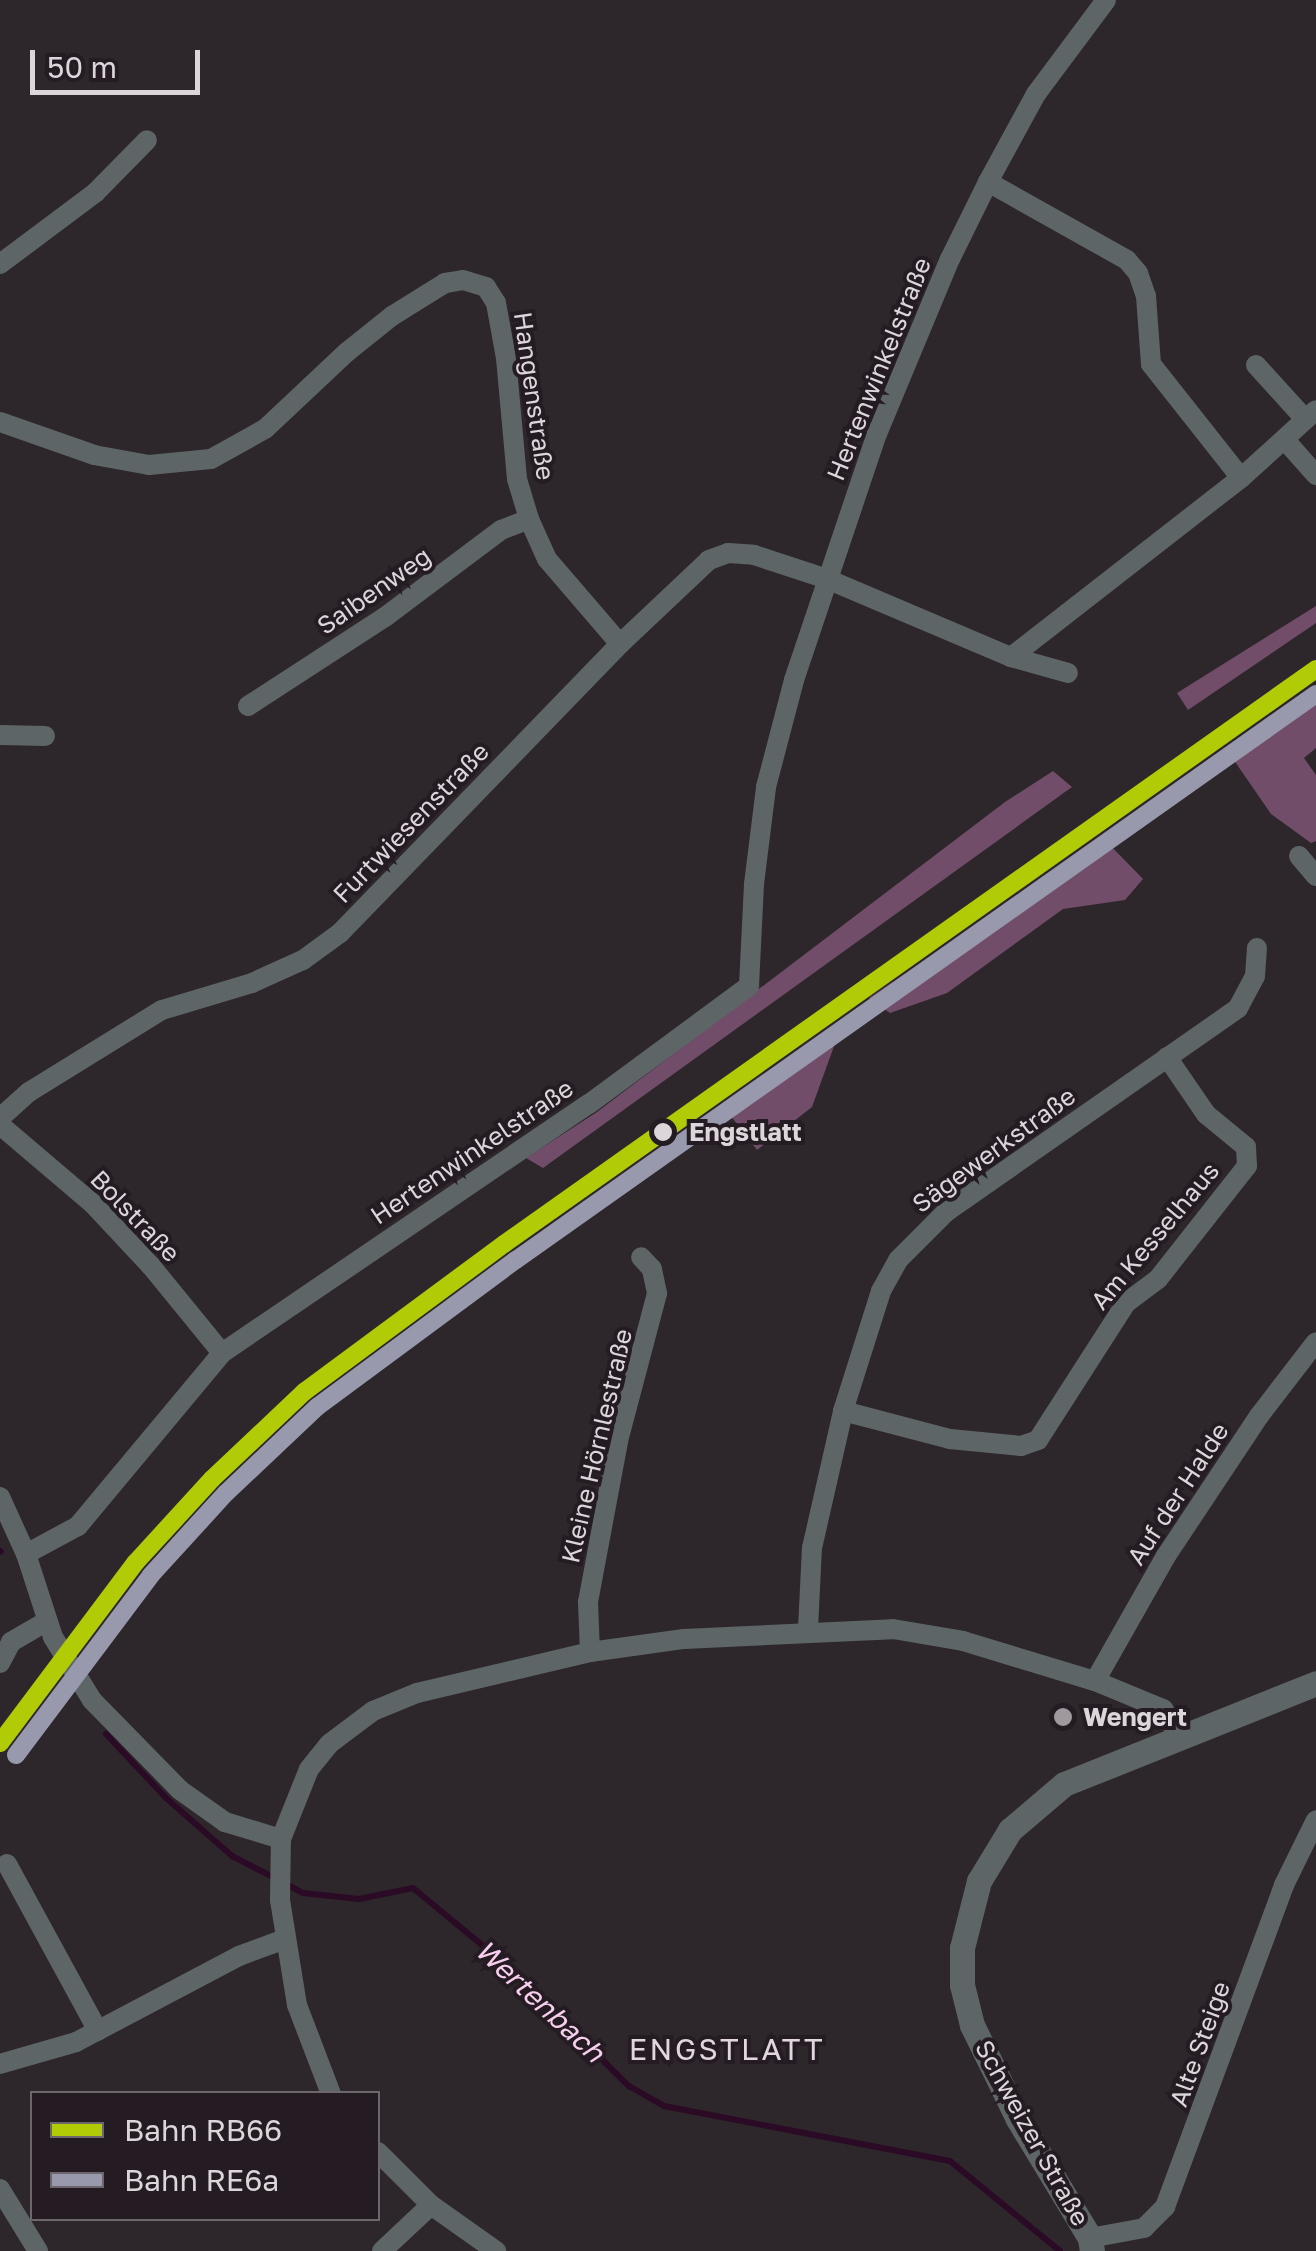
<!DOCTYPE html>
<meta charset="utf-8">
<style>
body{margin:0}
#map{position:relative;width:1316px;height:2251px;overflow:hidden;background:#2d272b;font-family:"Golos Text",sans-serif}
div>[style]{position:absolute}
.forest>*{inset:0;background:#714d69}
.stream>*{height:6px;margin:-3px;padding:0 3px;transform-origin:3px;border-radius:3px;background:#2a0a25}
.minor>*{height:20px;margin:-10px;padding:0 10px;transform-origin:10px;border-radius:10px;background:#5d6567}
.tertiary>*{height:25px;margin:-12.5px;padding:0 12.5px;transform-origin:12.5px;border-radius:12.5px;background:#5d6567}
.rail-1>*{height:18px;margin:-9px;padding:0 9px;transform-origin:9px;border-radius:9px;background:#b1cb06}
.rail-2>*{height:18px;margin:-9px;padding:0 9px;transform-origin:9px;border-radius:9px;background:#9899ac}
.dots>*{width:28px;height:28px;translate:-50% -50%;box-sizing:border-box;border:5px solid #251c23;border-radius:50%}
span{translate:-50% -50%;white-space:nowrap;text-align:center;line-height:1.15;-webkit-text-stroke:8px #251c23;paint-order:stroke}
.street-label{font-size:25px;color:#dcd6db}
.stop-label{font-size:25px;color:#dcd6db;font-weight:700}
.left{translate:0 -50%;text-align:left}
.poi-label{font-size:25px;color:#dcd6db;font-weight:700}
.water-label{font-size:28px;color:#f7cfed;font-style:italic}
.quarter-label{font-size:30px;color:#e1d5de;letter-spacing:2.5px}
.legend{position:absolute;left:30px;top:2091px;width:350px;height:130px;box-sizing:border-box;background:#251c23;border:2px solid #6e666d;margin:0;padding:12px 18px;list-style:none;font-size:30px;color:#dcd6db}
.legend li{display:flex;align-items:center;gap:20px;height:50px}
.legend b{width:50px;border:2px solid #6e666d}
.scale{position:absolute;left:30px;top:50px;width:170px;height:45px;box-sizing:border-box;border:5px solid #dcd6db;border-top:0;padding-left:12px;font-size:30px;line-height:35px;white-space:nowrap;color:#dcd6db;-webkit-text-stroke:8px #251c23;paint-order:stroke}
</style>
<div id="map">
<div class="forest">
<div style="clip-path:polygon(1316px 606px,1316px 623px,1188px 710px,1177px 693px)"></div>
<div style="clip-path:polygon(1316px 691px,1316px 748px,1304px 758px,1316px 775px,1316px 841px,1311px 843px,1271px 814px,1229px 753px)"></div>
<div style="clip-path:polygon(1053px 771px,1072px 787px,543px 1168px,526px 1158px,597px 1112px,1005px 802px)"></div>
<div style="clip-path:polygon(1104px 839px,1143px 879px,1125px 900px,1063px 909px,947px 993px,890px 1013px,869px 998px)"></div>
<div style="clip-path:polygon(832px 1031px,837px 1038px,812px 1107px,757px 1150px,727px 1111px)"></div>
</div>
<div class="stream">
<div style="left:0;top:1551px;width:1px;rotate:45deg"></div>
<div style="left:106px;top:1734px;width:88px;rotate:46.8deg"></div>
<div style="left:166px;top:1798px;width:88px;rotate:41.3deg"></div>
<div style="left:232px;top:1856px;width:48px;rotate:27.1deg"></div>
<div style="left:286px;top:1884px;width:19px;rotate:28deg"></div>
<div style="left:303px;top:1893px;width:56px;rotate:6.1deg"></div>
<div style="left:359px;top:1899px;width:55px;rotate:-11.5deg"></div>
<div style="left:413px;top:1888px;width:129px;rotate:39.6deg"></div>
<div style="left:512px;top:1970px;width:165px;rotate:44.8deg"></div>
<div style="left:629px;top:2086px;width:40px;rotate:29.7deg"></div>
<div style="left:664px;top:2106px;width:291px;rotate:10.9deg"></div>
<div style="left:950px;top:2161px;width:142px;rotate:39.3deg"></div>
</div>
<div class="minor">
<div style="left:988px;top:182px;width:159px;rotate:29.3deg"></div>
<div style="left:1127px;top:260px;width:17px;rotate:50deg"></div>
<div style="left:1138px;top:273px;width:24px;rotate:71deg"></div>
<div style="left:1146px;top:296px;width:68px;rotate:85.8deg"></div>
<div style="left:1151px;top:364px;width:145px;rotate:51.7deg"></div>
<div style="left:0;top:264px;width:119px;rotate:-36.8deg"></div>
<div style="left:95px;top:193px;width:74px;rotate:-45.5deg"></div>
<div style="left:1256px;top:365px;width:73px;rotate:47.8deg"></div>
<div style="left:0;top:422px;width:100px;rotate:19.3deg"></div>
<div style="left:94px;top:455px;width:56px;rotate:10.3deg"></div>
<div style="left:149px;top:465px;width:62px;rotate:-5.5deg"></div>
<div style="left:211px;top:459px;width:62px;rotate:-29.1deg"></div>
<div style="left:265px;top:429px;width:112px;rotate:-43.2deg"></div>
<div style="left:347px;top:352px;width:58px;rotate:-38.7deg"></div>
<div style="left:392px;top:316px;width:62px;rotate:-31.9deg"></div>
<div style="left:445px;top:283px;width:18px;rotate:-9deg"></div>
<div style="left:463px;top:280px;width:24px;rotate:17deg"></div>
<div style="left:486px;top:287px;width:19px;rotate:58deg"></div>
<div style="left:496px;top:303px;width:56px;rotate:79.7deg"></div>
<div style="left:506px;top:358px;width:121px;rotate:84.8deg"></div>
<div style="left:517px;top:479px;width:42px;rotate:73.3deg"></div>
<div style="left:529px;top:519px;width:44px;rotate:65.8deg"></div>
<div style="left:547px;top:559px;width:112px;rotate:49.3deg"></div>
<div style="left:1285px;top:440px;width:47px;rotate:48.5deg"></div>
<div style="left:1011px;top:657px;width:291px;rotate:-37.9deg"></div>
<div style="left:1241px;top:478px;width:101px;rotate:-42.2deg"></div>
<div style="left:248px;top:706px;width:163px;rotate:-33deg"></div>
<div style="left:385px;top:617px;width:145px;rotate:-36.9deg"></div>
<div style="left:501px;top:530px;width:30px;rotate:-21deg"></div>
<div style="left:0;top:735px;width:45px;rotate:1.3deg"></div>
<div style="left:1299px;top:856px;width:26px;rotate:50deg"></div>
<div style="left:0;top:1118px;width:39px;rotate:-42deg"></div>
<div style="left:29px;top:1092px;width:156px;rotate:-31.7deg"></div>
<div style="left:162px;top:1010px;width:94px;rotate:-16.7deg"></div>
<div style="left:252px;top:983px;width:56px;rotate:-24.3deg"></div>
<div style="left:303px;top:960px;width:46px;rotate:-36.1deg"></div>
<div style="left:340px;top:933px;width:402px;rotate:-45.9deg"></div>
<div style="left:620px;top:644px;width:122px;rotate:-43.3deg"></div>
<div style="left:709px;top:560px;width:20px;rotate:-20deg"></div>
<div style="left:728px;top:553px;width:26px;rotate:4deg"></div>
<div style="left:754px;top:555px;width:77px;rotate:18.2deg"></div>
<div style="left:827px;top:579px;width:200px;rotate:23deg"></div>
<div style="left:1011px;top:657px;width:59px;rotate:15.7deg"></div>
<div style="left:0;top:1125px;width:121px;rotate:40.3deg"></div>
<div style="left:92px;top:1203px;width:86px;rotate:46.9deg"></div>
<div style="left:151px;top:1266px;width:112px;rotate:50.8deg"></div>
<div style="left:843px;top:1411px;width:111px;rotate:14.7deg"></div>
<div style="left:950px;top:1439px;width:71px;rotate:5.6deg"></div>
<div style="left:1021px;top:1446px;width:18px;rotate:-19deg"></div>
<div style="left:1038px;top:1440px;width:163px;rotate:-57.3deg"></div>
<div style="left:1126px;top:1303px;width:40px;rotate:-37deg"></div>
<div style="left:1158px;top:1279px;width:144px;rotate:-51.8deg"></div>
<div style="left:1247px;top:1166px;width:19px;rotate:-93deg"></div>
<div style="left:1246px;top:1147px;width:52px;rotate:-140.5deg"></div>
<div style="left:1206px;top:1114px;width:69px;rotate:-124.4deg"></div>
<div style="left:0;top:1497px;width:63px;rotate:65.5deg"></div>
<div style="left:808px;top:1629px;width:81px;rotate:-87.2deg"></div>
<div style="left:812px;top:1548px;width:140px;rotate:-77.2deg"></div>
<div style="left:843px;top:1411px;width:126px;rotate:-72.4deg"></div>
<div style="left:881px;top:1291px;width:35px;rotate:-61deg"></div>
<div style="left:898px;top:1260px;width:68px;rotate:-45deg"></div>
<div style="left:946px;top:1212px;width:356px;rotate:-34.9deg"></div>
<div style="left:1238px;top:1008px;width:36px;rotate:-62deg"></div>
<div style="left:1255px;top:976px;width:28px;rotate:-86deg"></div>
<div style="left:590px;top:1652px;width:50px;rotate:-92.3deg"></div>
<div style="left:588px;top:1602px;width:164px;rotate:-79.4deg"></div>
<div style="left:618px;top:1441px;width:153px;rotate:-75.2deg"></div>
<div style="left:657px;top:1293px;width:25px;rotate:-102deg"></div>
<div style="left:652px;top:1269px;width:16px;rotate:-133deg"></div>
<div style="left:0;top:1663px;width:24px;rotate:-62deg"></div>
<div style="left:11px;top:1642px;width:42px;rotate:-30.3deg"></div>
<div style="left:1095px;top:1681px;width:144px;rotate:-60.4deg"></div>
<div style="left:1166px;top:1556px;width:168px;rotate:-56.4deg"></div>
<div style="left:1259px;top:1416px;width:93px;rotate:-52.4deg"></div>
<div style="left:281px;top:1839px;width:59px;rotate:-163.1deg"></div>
<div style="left:225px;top:1822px;width:55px;rotate:-144.6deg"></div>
<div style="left:180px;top:1790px;width:126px;rotate:-134.4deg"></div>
<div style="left:92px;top:1700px;width:74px;rotate:-121.8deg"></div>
<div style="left:53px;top:1637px;width:87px;rotate:-108deg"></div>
<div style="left:26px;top:1554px;width:59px;rotate:-28.3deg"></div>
<div style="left:78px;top:1526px;width:225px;rotate:-50.2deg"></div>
<div style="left:222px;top:1353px;width:443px;rotate:-34.2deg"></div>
<div style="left:589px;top:1104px;width:199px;rotate:-36.4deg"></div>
<div style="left:749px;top:986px;width:102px;rotate:-87.2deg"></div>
<div style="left:754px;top:884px;width:98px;rotate:-82.9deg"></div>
<div style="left:766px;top:787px;width:111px;rotate:-75.3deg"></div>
<div style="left:794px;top:680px;width:260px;rotate:-71.4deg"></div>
<div style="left:877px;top:434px;width:190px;rotate:-67.4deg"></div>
<div style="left:950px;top:259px;width:86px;rotate:-63.7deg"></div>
<div style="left:988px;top:182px;width:100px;rotate:-61.4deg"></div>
<div style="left:1036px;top:94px;width:117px;rotate:-53.3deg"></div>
<div style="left:7px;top:1864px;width:190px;rotate:61.4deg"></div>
<div style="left:0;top:2064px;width:79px;rotate:-16.1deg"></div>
<div style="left:76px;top:2042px;width:184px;rotate:-27.8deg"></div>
<div style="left:239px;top:1956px;width:49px;rotate:-20.3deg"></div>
<div style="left:331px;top:2094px;width:95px;rotate:-110.9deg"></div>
<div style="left:297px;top:2005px;width:106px;rotate:-99.2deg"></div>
<div style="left:280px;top:1900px;width:61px;rotate:-89.1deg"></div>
<div style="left:281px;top:1839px;width:75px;rotate:-68.2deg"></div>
<div style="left:309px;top:1769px;width:32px;rotate:-51deg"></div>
<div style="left:329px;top:1744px;width:55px;rotate:-36.9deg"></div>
<div style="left:373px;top:1711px;width:48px;rotate:-22.2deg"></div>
<div style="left:417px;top:1693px;width:178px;rotate:-13.3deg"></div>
<div style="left:590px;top:1652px;width:95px;rotate:-7.9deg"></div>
<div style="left:684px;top:1639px;width:209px;rotate:-2.7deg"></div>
<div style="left:893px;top:1629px;width:71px;rotate:9.7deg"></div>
<div style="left:963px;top:1641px;width:138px;rotate:16.9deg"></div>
<div style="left:1095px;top:1681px;width:74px;rotate:22.4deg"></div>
<div style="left:1163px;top:1709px;width:31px;rotate:59deg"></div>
<div style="left:378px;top:2152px;width:75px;rotate:45deg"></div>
<div style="left:431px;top:2205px;width:80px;rotate:35.3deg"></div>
<div style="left:0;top:2189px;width:73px;rotate:58.5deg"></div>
<div style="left:1090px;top:2238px;width:55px;rotate:-10.5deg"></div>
<div style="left:1144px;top:2228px;width:30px;rotate:-45deg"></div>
<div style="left:1165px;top:2207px;width:343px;rotate:-69.7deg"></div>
<div style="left:1284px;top:1885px;width:72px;rotate:-63.8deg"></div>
<div style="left:382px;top:2251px;width:67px;rotate:-43.2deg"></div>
</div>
<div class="tertiary">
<div style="left:1092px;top:2251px;width:13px;rotate:-99deg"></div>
<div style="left:1090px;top:2238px;width:139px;rotate:-121.2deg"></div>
<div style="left:1018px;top:2119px;width:105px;rotate:-116.1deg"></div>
<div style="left:972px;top:2025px;width:41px;rotate:-104deg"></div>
<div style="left:962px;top:1985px;width:37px;rotate:-90deg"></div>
<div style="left:962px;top:1948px;width:69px;rotate:-75.8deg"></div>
<div style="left:979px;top:1881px;width:60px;rotate:-58.7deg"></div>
<div style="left:1010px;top:1830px;width:71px;rotate:-40.4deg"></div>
<div style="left:1064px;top:1784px;width:271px;rotate:-21.8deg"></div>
</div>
<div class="rail-1">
<div style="left:0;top:1743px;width:226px;rotate:-53.1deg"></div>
<div style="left:136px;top:1562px;width:113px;rotate:-47.5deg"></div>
<div style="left:212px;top:1479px;width:127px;rotate:-43.4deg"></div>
<div style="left:304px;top:1392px;width:249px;rotate:-36.5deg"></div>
<div style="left:504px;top:1244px;width:995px;rotate:-35.3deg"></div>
</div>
<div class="rail-2">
<div style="left:16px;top:1755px;width:225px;rotate:-53.1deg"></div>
<div style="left:151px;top:1575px;width:111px;rotate:-47.6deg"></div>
<div style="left:226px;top:1493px;width:125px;rotate:-43.4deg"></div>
<div style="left:317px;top:1407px;width:247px;rotate:-36.5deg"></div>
<div style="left:516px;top:1260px;width:980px;rotate:-35.28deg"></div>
</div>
<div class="dots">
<div style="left:663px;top:1132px;background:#dcd6db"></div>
<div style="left:1063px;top:1717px;background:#9f999d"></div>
</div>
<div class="street-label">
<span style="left:879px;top:369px;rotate:-68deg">Hertenwinkelstraße</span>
<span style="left:534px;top:396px;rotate:82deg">Hangenstraße</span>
<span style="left:374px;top:591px;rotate:-35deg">Saibenweg</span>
<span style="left:411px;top:823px;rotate:-46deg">Furtwiesenstraße</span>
<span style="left:994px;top:1150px;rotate:-36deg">Sägewerkstraße</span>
<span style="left:472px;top:1152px;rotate:-34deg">Hertenwinkelstraße</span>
<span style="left:135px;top:1216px;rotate:46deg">Bolstraße</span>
<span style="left:1155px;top:1236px;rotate:-50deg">Am Kesselhaus</span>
<span style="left:597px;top:1446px;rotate:-77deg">Kleine Hörnlestraße</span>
<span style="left:1178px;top:1494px;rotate:-57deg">Auf der Halde</span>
<span style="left:1200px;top:2044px;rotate:-70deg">Alte Steige</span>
<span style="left:1032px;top:2133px;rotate:61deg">Schweizer Straße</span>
</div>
<div class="stop-label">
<span class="left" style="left:689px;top:1132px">Engstlatt</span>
</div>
<div class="poi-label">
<span class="left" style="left:1083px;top:1717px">Wengert</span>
</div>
<div class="water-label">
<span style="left:540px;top:2001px;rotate:43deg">Wertenbach</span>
</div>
<div class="quarter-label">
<span style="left:727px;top:2049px">ENGSTLATT</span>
</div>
<ul class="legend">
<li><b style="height:12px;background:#b1cb06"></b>Bahn RB66</li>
<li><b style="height:12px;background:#9899ac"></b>Bahn RE6a</li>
</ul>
<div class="scale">50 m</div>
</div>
